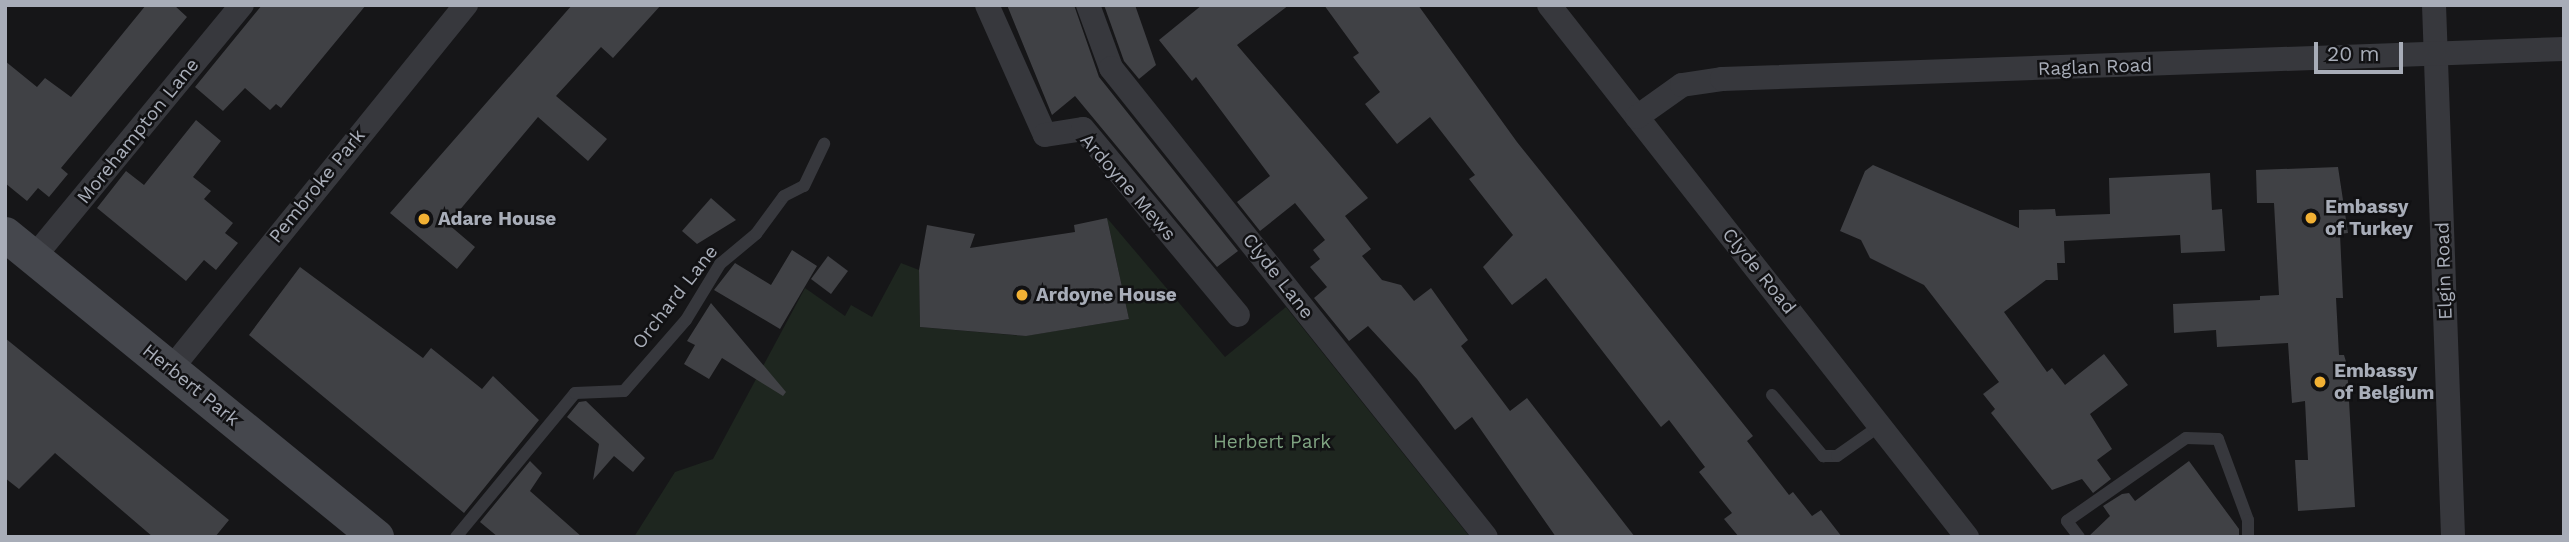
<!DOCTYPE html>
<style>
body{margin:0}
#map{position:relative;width:2569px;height:542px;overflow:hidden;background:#161618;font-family:"Work Sans",sans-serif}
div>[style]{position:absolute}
.green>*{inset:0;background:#1e261f}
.building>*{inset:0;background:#404145}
.lane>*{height:12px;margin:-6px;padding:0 6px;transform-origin:6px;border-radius:6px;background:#37383d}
.street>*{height:24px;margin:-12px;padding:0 12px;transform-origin:12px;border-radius:12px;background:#37383d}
.secondary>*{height:35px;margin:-17.5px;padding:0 17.5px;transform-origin:17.5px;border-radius:17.5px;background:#45474d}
.dots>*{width:19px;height:19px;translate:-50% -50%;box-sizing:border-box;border:4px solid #111113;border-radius:50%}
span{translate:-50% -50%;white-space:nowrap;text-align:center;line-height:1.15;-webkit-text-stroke:5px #111113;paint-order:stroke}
.street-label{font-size:19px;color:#a8adb8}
.poi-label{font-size:19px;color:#a8adb8;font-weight:700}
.left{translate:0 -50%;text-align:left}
.park-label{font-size:19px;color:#7fa381}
.frame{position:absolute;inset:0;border:7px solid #a8adb8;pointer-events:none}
.scale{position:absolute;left:2314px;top:42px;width:89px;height:32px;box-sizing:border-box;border:4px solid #a8adb8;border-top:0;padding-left:9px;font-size:21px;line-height:24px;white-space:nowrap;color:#a8adb8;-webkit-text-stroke:5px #111113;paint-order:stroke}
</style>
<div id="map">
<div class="green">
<div style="clip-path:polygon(1107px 218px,1225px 357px,1286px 307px,1470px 537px,634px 537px,675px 472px,713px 459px,805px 288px,845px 316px,851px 305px,872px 317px,901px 263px,919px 270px,920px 327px,1025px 336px,1129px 319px)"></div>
</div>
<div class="building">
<div style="clip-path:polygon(146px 5px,174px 5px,187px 17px,61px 168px,68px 174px,49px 197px,38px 188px,27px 201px,5px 183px,5px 61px,37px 87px,45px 78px,71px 97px)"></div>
<div style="clip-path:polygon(262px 5px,366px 5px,281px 108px,276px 104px,270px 110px,245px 88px,223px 111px,195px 87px)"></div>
<div style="clip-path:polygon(572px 5px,661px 5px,613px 58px,601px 47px,556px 96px,607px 139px,588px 161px,538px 117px,448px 224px,475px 247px,457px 269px,390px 213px)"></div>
<div style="clip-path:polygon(1007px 5px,1074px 5px,1099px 77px,1238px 251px,1217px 267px,1075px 96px,1052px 115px)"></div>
<div style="clip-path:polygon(1104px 5px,1135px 5px,1156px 65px,1139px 79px,1124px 61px)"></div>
<div style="clip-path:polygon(1202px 5px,1289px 5px,1237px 45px,1368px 198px,1345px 216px,1371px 249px,1362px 256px,1382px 280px,1401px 285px,1414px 301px,1431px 288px,1468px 340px,1461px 346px,1510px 411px,1527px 398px,1635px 537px,1556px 537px,1472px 417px,1455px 430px,1417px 379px,1368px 326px,1349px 341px,1314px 298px,1327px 287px,1310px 267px,1320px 259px,1313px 250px,1325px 240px,1295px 203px,1260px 231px,1237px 202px,1270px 176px,1196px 77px,1192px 81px,1159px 40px)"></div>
<div style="clip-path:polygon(1324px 5px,1418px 5px,1517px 142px,1753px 436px,1747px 441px,1789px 495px,1793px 492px,1812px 516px,1821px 510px,1842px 537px,1739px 537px,1724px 519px,1732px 513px,1699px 472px,1705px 467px,1669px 420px,1661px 427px,1546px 278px,1512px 305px,1483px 267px,1513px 235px,1469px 179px,1475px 175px,1430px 117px,1397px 144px,1365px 104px,1380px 92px,1353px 57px,1359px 53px)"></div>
<div style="clip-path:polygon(196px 120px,221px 141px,193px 177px,211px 191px,204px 199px,233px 223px,225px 233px,238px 243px,216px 270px,204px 260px,186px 281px,97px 208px,126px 171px,144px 185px)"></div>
<div style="clip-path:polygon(1873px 165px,2019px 228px,2019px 210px,2055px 209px,2056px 216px,2110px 214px,2109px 178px,2210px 173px,2212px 210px,2222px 209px,2225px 251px,2181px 253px,2180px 235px,2064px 241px,2065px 263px,2057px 263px,2058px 280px,2046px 280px,2004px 312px,2047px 372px,2052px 368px,2065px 385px,2104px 354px,2128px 385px,2090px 414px,2112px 449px,2097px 460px,2111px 479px,2093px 493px,2082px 479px,2052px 490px,1991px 413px,1995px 409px,1983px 394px,1999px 382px,1924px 285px,1870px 258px,1861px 240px,1840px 231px,1865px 171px)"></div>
<div style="clip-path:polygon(2338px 167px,2348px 233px,2340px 234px,2343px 298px,2336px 298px,2339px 355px,2344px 355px,2347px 365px,2355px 507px,2298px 511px,2295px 460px,2308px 460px,2305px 401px,2292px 403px,2288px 343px,2217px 347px,2216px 330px,2174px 333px,2173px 304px,2260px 300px,2260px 296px,2279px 295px,2274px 203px,2257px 203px,2256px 170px)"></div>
<div style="clip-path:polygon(711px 198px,736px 220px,697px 244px,682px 231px)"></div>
<div style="clip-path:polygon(1107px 218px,1129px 319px,1026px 336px,920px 327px,919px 270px,927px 225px,975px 234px,970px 248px,1075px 232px,1074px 225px)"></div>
<div style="clip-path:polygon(792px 250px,817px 266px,780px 329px,714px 290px,735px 263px,771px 285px)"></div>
<div style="clip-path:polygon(828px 256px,848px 271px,831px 294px,811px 279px)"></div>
<div style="clip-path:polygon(300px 267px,423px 358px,431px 348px,482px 389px,493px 376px,539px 420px,464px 513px,249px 335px)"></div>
<div style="clip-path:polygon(711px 303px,786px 392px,783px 396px,722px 358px,709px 379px,684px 364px,695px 345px,687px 341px)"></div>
<div style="clip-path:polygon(5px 338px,229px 520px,215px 537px,153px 537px,55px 453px,19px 489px,5px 478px)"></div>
<div style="clip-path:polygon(586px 401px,645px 458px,633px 472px,614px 456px,593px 480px,599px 444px,567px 417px,579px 402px)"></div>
<div style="clip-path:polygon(530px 461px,542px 473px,530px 491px,582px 537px,498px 537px,480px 522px)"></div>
<div style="clip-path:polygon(2189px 461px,2239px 529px,2239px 537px,2088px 537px,2110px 516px,2103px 506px,2122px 494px,2129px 493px,2135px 501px)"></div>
</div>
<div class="lane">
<div style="left:1772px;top:395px;width:80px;rotate:50.1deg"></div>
<div style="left:1823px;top:456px;width:14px"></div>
<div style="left:1837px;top:456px;width:54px;rotate:-35.2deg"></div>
<div style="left:456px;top:537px;width:187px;rotate:-50.4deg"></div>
<div style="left:575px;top:393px;width:49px;rotate:-2.3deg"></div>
<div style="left:624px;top:391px;width:94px;rotate:-48.9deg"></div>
<div style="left:686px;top:320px;width:66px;rotate:-58.7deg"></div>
<div style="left:720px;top:264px;width:47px;rotate:-39.8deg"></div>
<div style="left:756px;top:234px;width:47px;rotate:-53.6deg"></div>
<div style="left:784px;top:196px;width:22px;rotate:-27deg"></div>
<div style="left:804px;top:186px;width:47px;rotate:-64.5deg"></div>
<div style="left:2079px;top:537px;width:20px;rotate:-127deg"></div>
<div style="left:2067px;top:521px;width:145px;rotate:-34.9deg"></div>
<div style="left:2186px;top:438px;width:32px;rotate:2deg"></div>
<div style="left:2218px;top:439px;width:86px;rotate:69.7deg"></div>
<div style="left:2248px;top:520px;width:17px;rotate:90deg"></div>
</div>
<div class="street">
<div style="left:987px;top:5px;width:142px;rotate:66deg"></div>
<div style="left:1045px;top:135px;width:38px;rotate:-9deg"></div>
<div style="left:1083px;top:129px;width:242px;rotate:50.2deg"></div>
<div style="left:1088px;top:5px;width:67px;rotate:69.9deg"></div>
<div style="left:1111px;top:68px;width:600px;rotate:51.36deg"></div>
<div style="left:1549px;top:5px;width:677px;rotate:51.84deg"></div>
<div style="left:2434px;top:5px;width:532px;rotate:87.95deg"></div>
<div style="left:1637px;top:117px;width:55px;rotate:-35.4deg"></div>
<div style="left:1682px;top:85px;width:40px;rotate:-8.5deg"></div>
<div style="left:1722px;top:79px;width:843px;rotate:-2.04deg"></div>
<div style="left:34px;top:257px;width:327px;rotate:-50.5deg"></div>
<div style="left:171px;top:369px;width:469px;rotate:-51deg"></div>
</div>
<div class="secondary">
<div style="left:5px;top:234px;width:479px;rotate:39.2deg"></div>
</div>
<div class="dots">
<div style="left:2311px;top:218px;background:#f2b134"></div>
<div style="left:424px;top:219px;background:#f2b134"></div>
<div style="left:1022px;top:295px;background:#f2b134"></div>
<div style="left:2320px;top:382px;background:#f2b134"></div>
</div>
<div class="street-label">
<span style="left:2095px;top:67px;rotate:-2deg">Raglan Road</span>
<span style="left:138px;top:131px;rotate:-51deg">Morehampton Lane</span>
<span style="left:317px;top:186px;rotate:-51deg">Pembroke Park</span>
<span style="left:1128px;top:187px;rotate:49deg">Ardoyne Mews</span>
<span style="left:1759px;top:271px;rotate:51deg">Clyde Road</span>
<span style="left:2444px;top:271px;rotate:-92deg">Elgin Road</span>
<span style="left:1278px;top:276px;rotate:52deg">Clyde Lane</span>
<span style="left:675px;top:297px;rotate:-52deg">Orchard Lane</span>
<span style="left:191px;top:385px;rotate:39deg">Herbert Park</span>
</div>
<div class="poi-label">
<span class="left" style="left:2325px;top:218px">Embassy<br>of Turkey</span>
<span class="left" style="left:438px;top:219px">Adare House</span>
<span class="left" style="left:1036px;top:295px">Ardoyne House</span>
<span class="left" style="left:2334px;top:382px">Embassy<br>of Belgium</span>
</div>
<div class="park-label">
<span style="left:1272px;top:442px">Herbert Park</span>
</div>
<div class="frame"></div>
<div class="scale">20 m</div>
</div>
